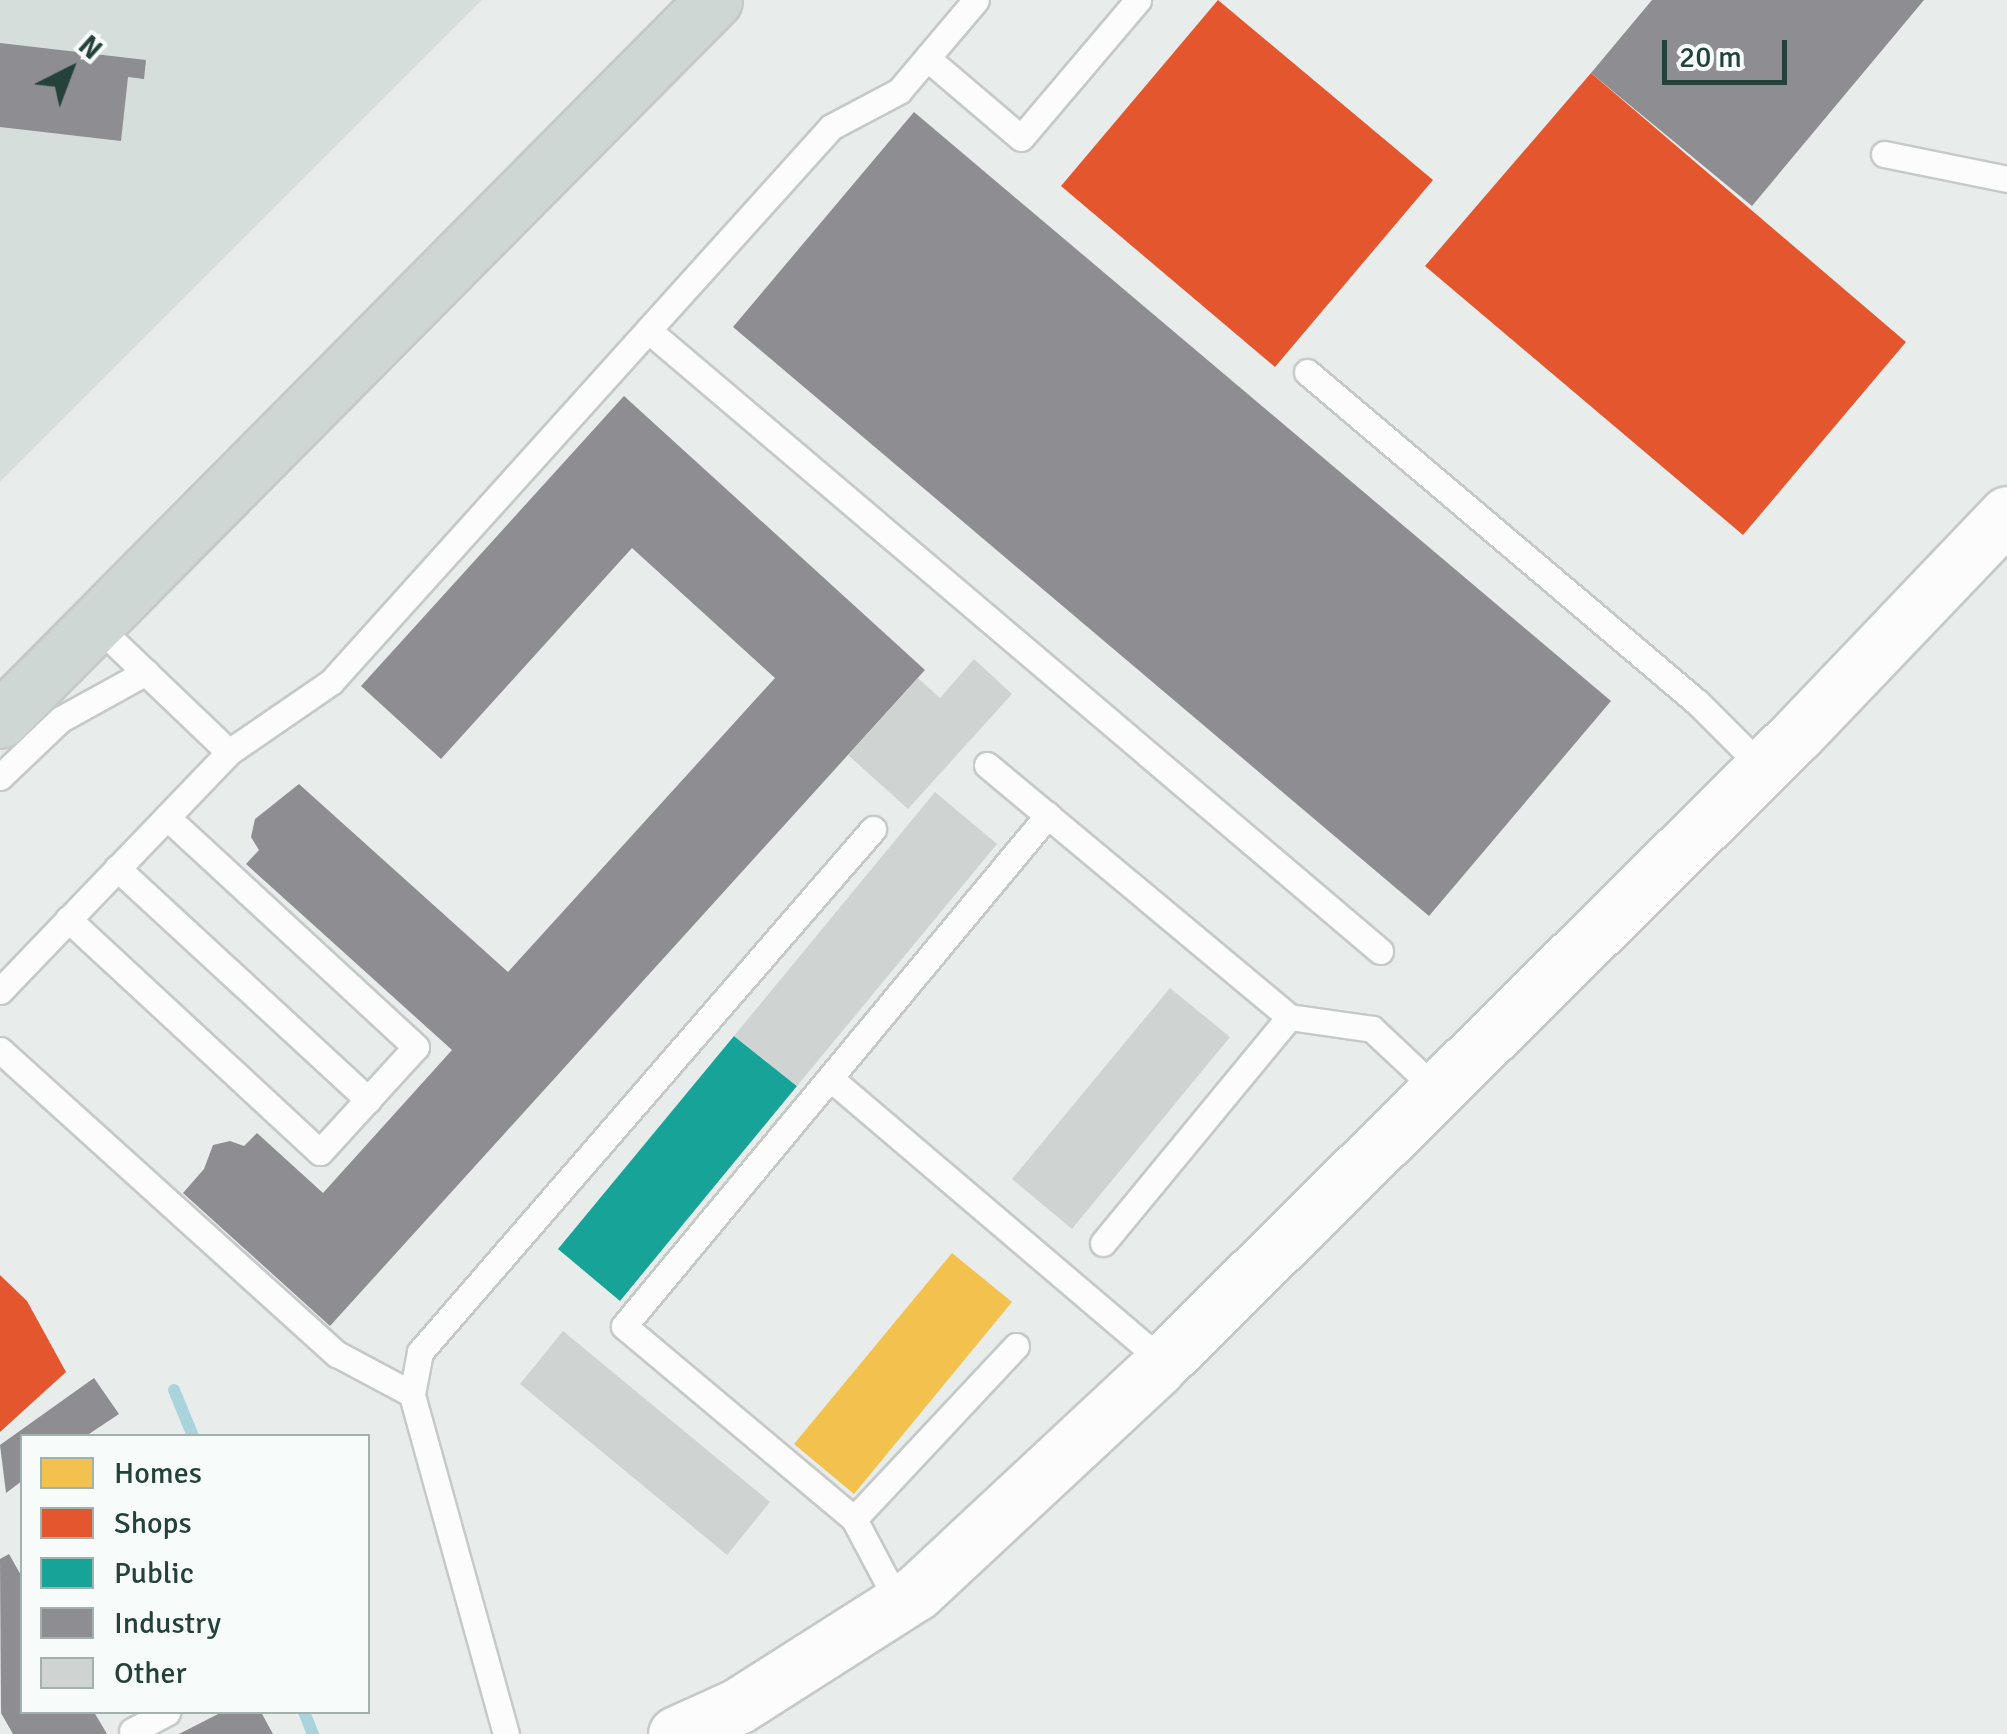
<!DOCTYPE html>
<style>
body{margin:0}
#map{position:relative;width:2007px;height:1734px;overflow:hidden;background:#e8edeb;font-family:Signika,sans-serif}
div>[style]{position:absolute}
.built>*{inset:0;background:#d6dedb}
.homes>*{inset:0;background:#f2c14e}
.shops>*{inset:0;background:#e4572e}
.public>*{inset:0;background:#17a398}
.industry>*{inset:0;background:#8d8d92}
.stream>*{height:12px;margin:-6px;padding:0 6px;transform-origin:6px;border-radius:6px;background:#a9d4db}
.building>*{inset:0;background:#cfd4d2}
.roads{filter:drop-shadow(2px 0 #c5cac8) drop-shadow(-2px 0 #c5cac8) drop-shadow(0 2px #c5cac8) drop-shadow(0 -2px #c5cac8)}
.lane>*{height:25px;margin:-12.5px;padding:0 12.5px;transform-origin:12.5px;border-radius:12.5px;background:#fcfcfc}
.secondary>*{height:55px;margin:-27.5px;padding:0 27.5px;transform-origin:27.5px;border-radius:27.5px;background:#fcfcfc}
.primary>*{height:55px;margin:-27.5px;padding:0 27.5px;transform-origin:27.5px;border-radius:27.5px;background:#cfd7d5}
span{translate:-50% -50%;white-space:nowrap;text-align:center;line-height:1.15;-webkit-text-stroke:10px #f7fbf9;paint-order:stroke}
.legend{position:absolute;left:20px;top:1434px;width:350px;height:280px;box-sizing:border-box;background:#f7fbf9;border:2px solid #a3b1ad;margin:0;padding:12px 18px;list-style:none;font-size:30px;color:#24423a}
.legend li{display:flex;align-items:center;gap:20px;height:50px}
.legend b{width:50px;border:2px solid #a3b1ad}
.north{position:absolute;left:20px;top:20px;width:100px;height:100px;-webkit-text-stroke:8px #f7fbf9;paint-order:stroke;rotate:42deg;font-size:28px;font-weight:700;line-height:40px;text-align:center;color:#24423a}
.north::after{content:'';display:block;margin:auto;width:35px;height:45px;background:#24423a;clip-path:polygon(50% 0,100% 100%,50% 72%,0 100%)}
.scale{position:absolute;left:1662px;top:40px;width:125px;height:45px;box-sizing:border-box;border:5px solid #24423a;border-top:0;padding-left:12px;font-size:30px;line-height:35px;white-space:nowrap;color:#24423a;-webkit-text-stroke:8px #f7fbf9;paint-order:stroke}
</style>
<div id="map">
<div class="built">
<div style="clip-path:polygon(0 0,482px 0,0 482px)"></div>
</div>
<div class="homes">
<div style="clip-path:polygon(952px 1253px,1012px 1302px,854px 1494px,794px 1444px)"></div>
</div>
<div class="shops">
<div style="clip-path:polygon(1218px 0,1433px 180px,1275px 367px,1061px 186px)"></div>
<div style="clip-path:polygon(1591px 73px,1906px 342px,1743px 535px,1425px 266px)"></div>
<div style="clip-path:polygon(0 1275px,27px 1301px,66px 1372px,0 1432px)"></div>
</div>
<div class="public">
<div style="clip-path:polygon(734px 1036px,797px 1086px,620px 1301px,558px 1249px)"></div>
</div>
<div class="industry">
<div style="clip-path:polygon(1652px 0,1924px 0,1752px 206px,1591px 73px)"></div>
<div style="clip-path:polygon(0 43px,146px 60px,144px 79px,128px 77px,121px 141px,0 127px)"></div>
<div style="clip-path:polygon(914px 112px,1611px 701px,1429px 916px,733px 327px)"></div>
<div style="clip-path:polygon(624px 396px,925px 670px,330px 1326px,183px 1193px,204px 1169px,213px 1145px,230px 1141px,244px 1146px,257px 1133px,323px 1193px,452px 1050px,246px 864px,259px 850px,251px 837px,255px 819px,299px 784px,508px 972px,775px 678px,632px 548px,441px 759px,361px 686px)"></div>
<div style="clip-path:polygon(94px 1378px,119px 1414px,86px 1436px,22px 1436px,22px 1481px,6px 1493px,0 1445px)"></div>
<div style="clip-path:polygon(9px 1554px,22px 1577px,22px 1712px,94px 1712px,107px 1734px,13px 1734px,1px 1713px,0 1559px)"></div>
<div style="clip-path:polygon(222px 1712px,261px 1712px,273px 1734px,179px 1734px)"></div>
</div>
<div class="stream">
<div style="left:174px;top:1390px;width:50px;rotate:67.6deg"></div>
<div style="left:304px;top:1712px;width:24px;rotate:68deg"></div>
</div>
<div class="building">
<div style="clip-path:polygon(974px 659px,1012px 694px,908px 809px,848px 755px,918px 678px,940px 698px)"></div>
<div style="clip-path:polygon(935px 792px,997px 844px,797px 1086px,734px 1036px)"></div>
<div style="clip-path:polygon(1170px 988px,1230px 1037px,1072px 1229px,1012px 1179px)"></div>
<div style="clip-path:polygon(563px 1331px,770px 1502px,727px 1555px,520px 1384px)"></div>
</div>
<div class="roads">
<div class="lane">
<div style="left:927px;top:58px;width:123px;rotate:40.4deg"></div>
<div style="left:1021px;top:138px;width:181px;rotate:-49.7deg"></div>
<div style="left:1884px;top:154px;width:126px;rotate:11.5deg"></div>
<div style="left:648px;top:330px;width:960px;rotate:40.31deg"></div>
<div style="left:1307px;top:372px;width:512px;rotate:40.25deg"></div>
<div style="left:1698px;top:703px;width:92px;rotate:45deg"></div>
<div style="left:95px;top:624px;width:185px;rotate:43.7deg"></div>
<div style="left:987px;top:765px;width:393px;rotate:39.8deg"></div>
<div style="left:1289px;top:1017px;width:84px;rotate:8.2deg"></div>
<div style="left:1372px;top:1029px;width:89px;rotate:43.2deg"></div>
<div style="left:0;top:777px;width:84px;rotate:-43.6deg"></div>
<div style="left:61px;top:719px;width:97px;rotate:-28.9deg"></div>
<div style="left:117px;top:868px;width:342px;rotate:42.7deg"></div>
<div style="left:68px;top:919px;width:343px;rotate:42.8deg"></div>
<div style="left:320px;top:1152px;width:142px;rotate:-47.6deg"></div>
<div style="left:416px;top:1047px;width:339px;rotate:-137.3deg"></div>
<div style="left:0;top:991px;width:331px;rotate:-46.2deg"></div>
<div style="left:229px;top:752px;width:124px;rotate:-34.5deg"></div>
<div style="left:331px;top:682px;width:747px;rotate:-47.98deg"></div>
<div style="left:831px;top:127px;width:77px;rotate:-27.9deg"></div>
<div style="left:899px;top:91px;width:119px;rotate:-49.8deg"></div>
<div style="left:0;top:1050px;width:454px;rotate:42.1deg"></div>
<div style="left:337px;top:1354px;width:85px;rotate:28.1deg"></div>
<div style="left:830px;top:1078px;width:437px;rotate:40.4deg"></div>
<div style="left:1103px;top:1243px;width:293px;rotate:-50.5deg"></div>
<div style="left:854px;top:1519px;width:237px;rotate:-46.9deg"></div>
<div style="left:899px;top:1604px;width:96px;rotate:-117.9deg"></div>
<div style="left:854px;top:1519px;width:300px;rotate:-140deg"></div>
<div style="left:624px;top:1326px;width:664px;rotate:-50.32deg"></div>
<div style="left:132px;top:1731px;width:40px;rotate:-28deg"></div>
<div style="left:506px;top:1734px;width:353px;rotate:-105.5deg"></div>
<div style="left:412px;top:1394px;width:43px;rotate:-79.2deg"></div>
<div style="left:420px;top:1352px;width:692px;rotate:-49.1deg"></div>
</div>
<div class="secondary">
<div style="left:676px;top:1734px;width:68px;rotate:-24.3deg"></div>
<div style="left:738px;top:1706px;width:212px;rotate:-32.5deg"></div>
<div style="left:917px;top:1592px;width:328px;rotate:-43deg"></div>
<div style="left:1157px;top:1368px;width:901px;rotate:-44.73deg"></div>
<div style="left:1797px;top:734px;width:304px;rotate:-46.3deg"></div>
</div>
<div class="primary">
<div style="left:0;top:720px;width:1014px;rotate:-45.24deg"></div>
</div>
</div>
<ul class="legend">
<li><b style="height:28px;background:#f2c14e"></b>Homes</li>
<li><b style="height:28px;background:#e4572e"></b>Shops</li>
<li><b style="height:28px;background:#17a398"></b>Public</li>
<li><b style="height:28px;background:#8d8d92"></b>Industry</li>
<li><b style="height:28px;background:#cfd4d2"></b>Other</li>
</ul>
<div class="north">N</div>
<div class="scale">20 m</div>
</div>
